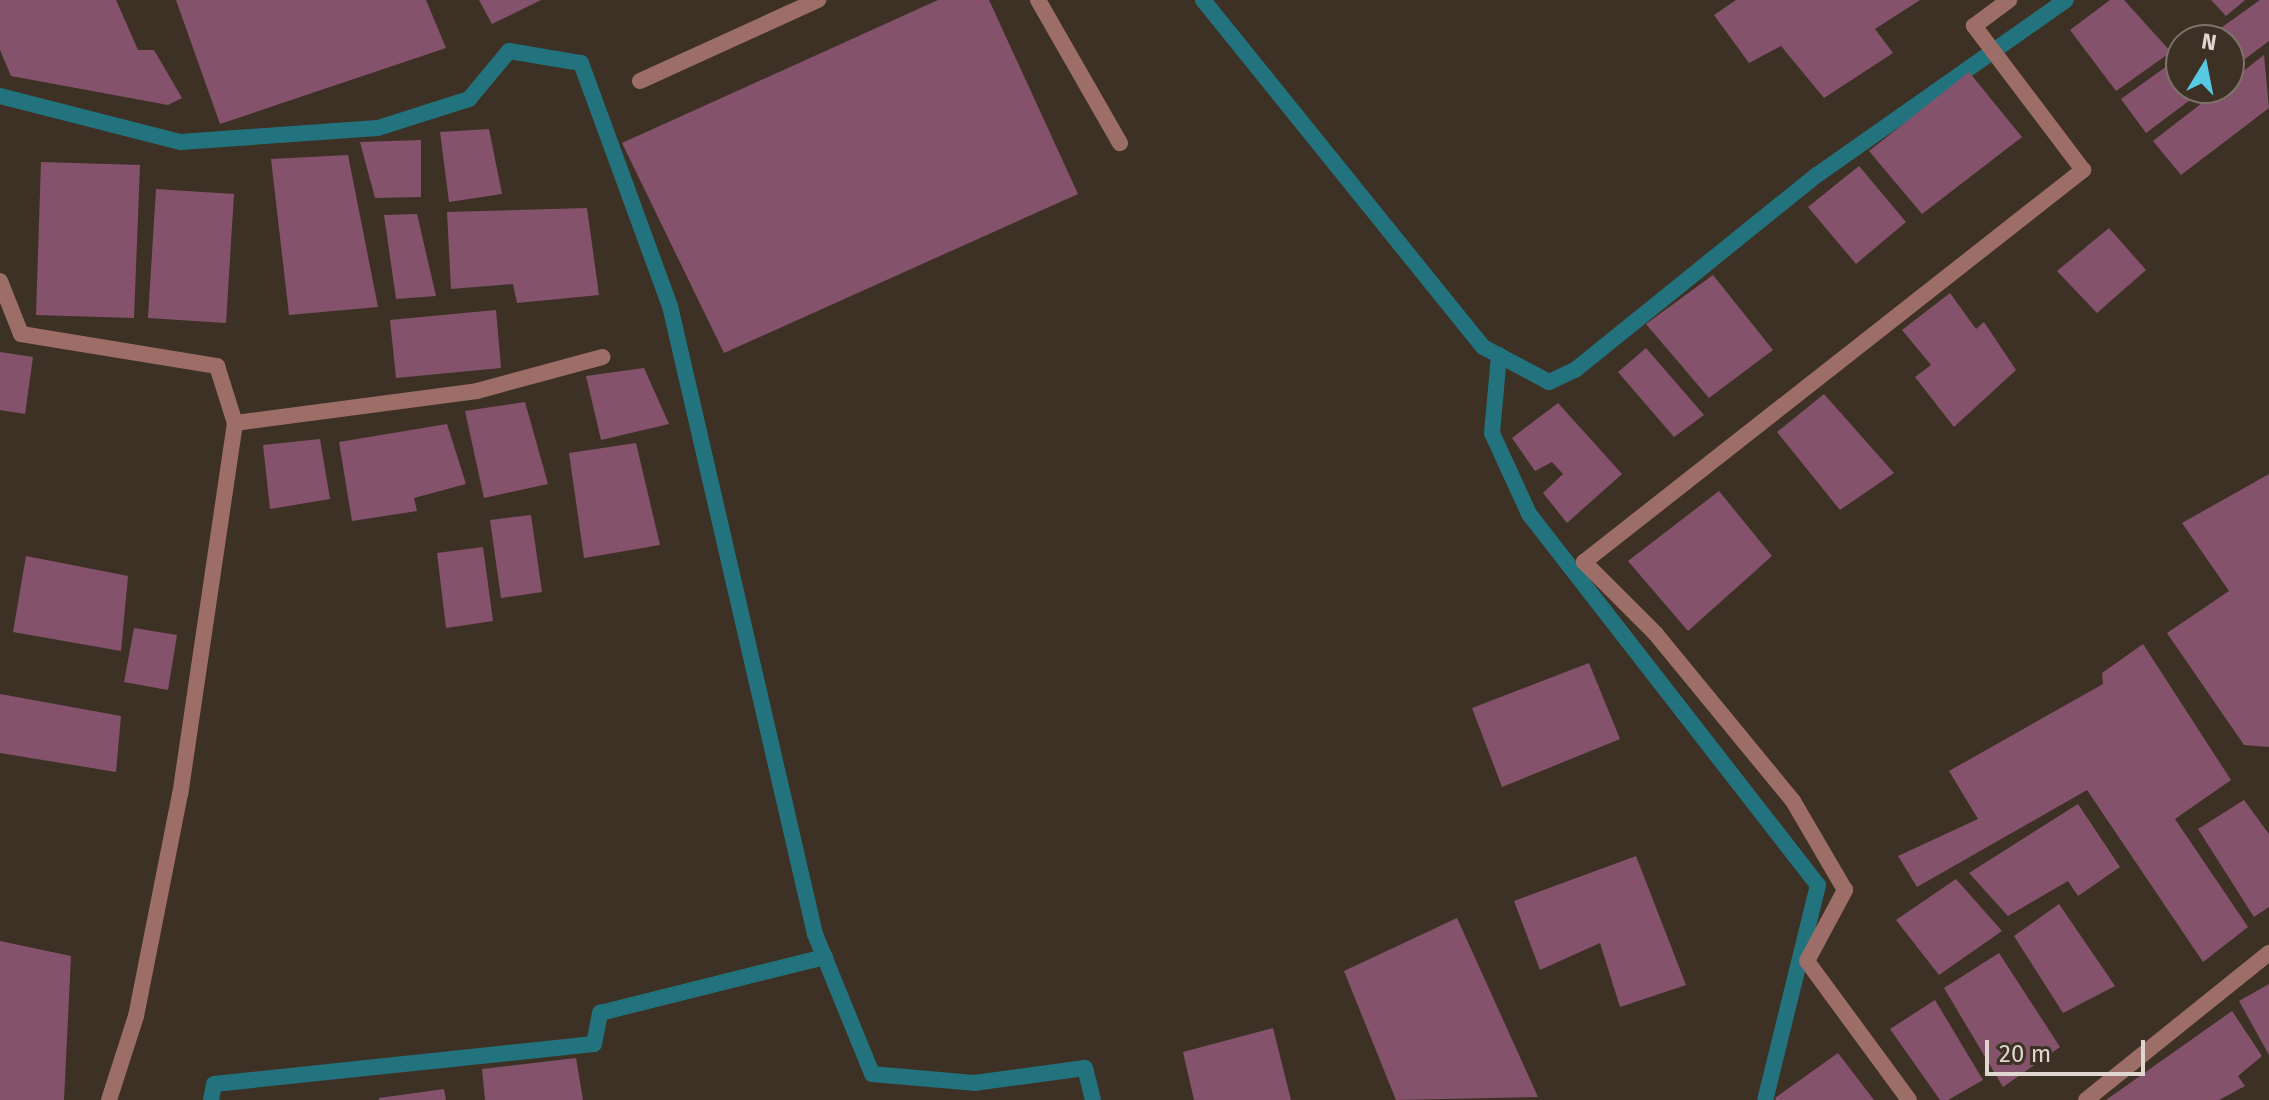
<!DOCTYPE html>
<style>
body{margin:0}
#map{position:relative;width:2269px;height:1100px;overflow:hidden;background:#3d3125;font-family:"Fira Sans",sans-serif}
div>[style]{position:absolute}
.stream>*{height:16px;margin:-8px;padding:0 8px;transform-origin:8px;border-radius:8px;background:#23737e}
.building>*{inset:0;background:#85526c}
.lane>*{height:16px;margin:-8px;padding:0 8px;transform-origin:8px;border-radius:8px;background:#9d6e67}
.street>*{height:16px;margin:-8px;padding:0 8px;transform-origin:8px;border-radius:8px;background:#9d6e67}
span{translate:-50% -50%;white-space:nowrap;text-align:center;line-height:1.15;-webkit-text-stroke:6px #3d3125;paint-order:stroke}
.north{position:absolute;left:2165px;top:24px;width:80px;height:80px;box-sizing:border-box;background:#3d3125;border:2px solid #7e7369;border-radius:50%;rotate:10deg;font-size:22px;font-weight:700;line-height:32px;text-align:center;color:#dfd7cf}
.north::after{content:'';display:block;margin:auto;width:28px;height:36px;background:#57c9e2;clip-path:polygon(50% 0,100% 100%,50% 72%,0 100%)}
.scale{position:absolute;left:1985px;top:1040px;width:160px;height:36px;box-sizing:border-box;border:4px solid #dfd7cf;border-top:0;padding-left:10px;font-size:24px;line-height:28px;white-space:nowrap;color:#dfd7cf;-webkit-text-stroke:6px #3d3125;paint-order:stroke}
</style>
<div id="map">
<div class="stream">
<div style="left:1203px;top:0;width:446px;rotate:51.1deg"></div>
<div style="left:1483px;top:347px;width:75px;rotate:27.9deg"></div>
<div style="left:1549px;top:382px;width:29px;rotate:-25deg"></div>
<div style="left:1575px;top:370px;width:311px;rotate:-38.9deg"></div>
<div style="left:1817px;top:175px;width:304px;rotate:-35.1deg"></div>
<div style="left:0;top:96px;width:187px;rotate:14.3deg"></div>
<div style="left:181px;top:142px;width:197px;rotate:-4.1deg"></div>
<div style="left:378px;top:128px;width:96px;rotate:-17.7deg"></div>
<div style="left:469px;top:99px;width:62px;rotate:-50.2deg"></div>
<div style="left:509px;top:51px;width:73px;rotate:9.5deg"></div>
<div style="left:581px;top:63px;width:259px;rotate:69.9deg"></div>
<div style="left:670px;top:306px;width:645px;rotate:77deg"></div>
<div style="left:815px;top:934px;width:151px;rotate:67.8deg"></div>
<div style="left:872px;top:1074px;width:102px;rotate:5deg"></div>
<div style="left:974px;top:1083px;width:112px;rotate:-7.7deg"></div>
<div style="left:1085px;top:1068px;width:33px;rotate:76deg"></div>
<div style="left:1499px;top:355px;width:78px;rotate:95.1deg"></div>
<div style="left:1492px;top:433px;width:89px;rotate:65.4deg"></div>
<div style="left:1529px;top:514px;width:470px;rotate:52.1deg"></div>
<div style="left:1818px;top:885px;width:221px;rotate:103.8deg"></div>
<div style="left:211px;top:1100px;width:16px;rotate:-79deg"></div>
<div style="left:214px;top:1084px;width:382px;rotate:-6deg"></div>
<div style="left:594px;top:1044px;width:32px;rotate:-79deg"></div>
<div style="left:600px;top:1013px;width:232px;rotate:-14deg"></div>
</div>
<div class="building">
<div style="clip-path:polygon(0 0,116px 0,138px 50px,154px 50px,182px 98px,168px 105px,11px 76px,0 50px)"></div>
<div style="clip-path:polygon(176px 0,426px 0,446px 48px,220px 124px)"></div>
<div style="clip-path:polygon(479px 0,541px 0,492px 24px)"></div>
<div style="clip-path:polygon(938px 0,989px 0,1078px 194px,724px 353px,622px 143px)"></div>
<div style="clip-path:polygon(1736px 0,1920px 0,1875px 29px,1893px 53px,1824px 98px,1781px 46px,1749px 63px,1714px 15px)"></div>
<div style="clip-path:polygon(2110px 0,2124px 0,2171px 52px,2116px 91px,2070px 30px)"></div>
<div style="clip-path:polygon(2211px 0,2245px 0,2226px 16px)"></div>
<div style="clip-path:polygon(2260px 0,2269px 0,2269px 41px,2229px 71px,2229px 40px,2204px 40px)"></div>
<div style="clip-path:polygon(2264px 55px,2269px 108px,2181px 175px,2153px 141px)"></div>
<div style="clip-path:polygon(2181px 56px,2181px 88px,2206px 88px,2146px 133px,2121px 99px)"></div>
<div style="clip-path:polygon(1969px 72px,2022px 137px,1922px 214px,1869px 151px)"></div>
<div style="clip-path:polygon(489px 129px,502px 194px,449px 202px,440px 132px)"></div>
<div style="clip-path:polygon(421px 140px,421px 197px,375px 198px,360px 142px)"></div>
<div style="clip-path:polygon(348px 155px,378px 307px,289px 315px,271px 159px)"></div>
<div style="clip-path:polygon(41px 162px,140px 165px,134px 318px,36px 315px)"></div>
<div style="clip-path:polygon(1859px 166px,1906px 222px,1856px 264px,1808px 207px)"></div>
<div style="clip-path:polygon(156px 189px,234px 194px,226px 323px,148px 318px)"></div>
<div style="clip-path:polygon(587px 208px,599px 295px,517px 303px,513px 284px,451px 289px,447px 212px)"></div>
<div style="clip-path:polygon(417px 214px,436px 296px,396px 299px,384px 215px)"></div>
<div style="clip-path:polygon(2109px 228px,2146px 270px,2097px 313px,2057px 271px)"></div>
<div style="clip-path:polygon(1713px 275px,1773px 350px,1709px 398px,1646px 324px)"></div>
<div style="clip-path:polygon(1950px 293px,1976px 329px,1984px 322px,2016px 370px,1954px 427px,1915px 377px,1931px 365px,1902px 330px)"></div>
<div style="clip-path:polygon(496px 310px,501px 368px,396px 378px,390px 320px)"></div>
<div style="clip-path:polygon(1646px 348px,1704px 415px,1674px 437px,1618px 372px)"></div>
<div style="clip-path:polygon(0 352px,33px 357px,25px 414px,0 410px)"></div>
<div style="clip-path:polygon(644px 368px,669px 424px,601px 440px,586px 376px)"></div>
<div style="clip-path:polygon(1824px 394px,1894px 473px,1840px 510px,1777px 432px)"></div>
<div style="clip-path:polygon(525px 402px,548px 484px,484px 498px,465px 411px)"></div>
<div style="clip-path:polygon(1558px 403px,1622px 474px,1567px 523px,1543px 493px,1563px 474px,1552px 462px,1535px 471px,1512px 438px)"></div>
<div style="clip-path:polygon(447px 424px,466px 484px,414px 498px,417px 511px,352px 521px,339px 442px)"></div>
<div style="clip-path:polygon(320px 439px,330px 499px,270px 509px,263px 445px)"></div>
<div style="clip-path:polygon(636px 443px,660px 545px,584px 558px,569px 453px)"></div>
<div style="clip-path:polygon(2269px 474px,2269px 747px,2244px 745px,2167px 633px,2229px 591px,2182px 523px)"></div>
<div style="clip-path:polygon(1719px 491px,1772px 556px,1688px 631px,1628px 561px)"></div>
<div style="clip-path:polygon(531px 515px,542px 592px,501px 598px,490px 520px)"></div>
<div style="clip-path:polygon(483px 547px,493px 621px,446px 628px,437px 553px)"></div>
<div style="clip-path:polygon(26px 556px,128px 576px,121px 651px,13px 632px)"></div>
<div style="clip-path:polygon(134px 628px,177px 635px,168px 690px,124px 682px)"></div>
<div style="clip-path:polygon(2143px 644px,2231px 780px,2175px 819px,2248px 927px,2203px 962px,2087px 790px,1917px 887px,1898px 856px,1978px 819px,1949px 771px,2103px 684px,2102px 673px)"></div>
<div style="clip-path:polygon(1589px 663px,1620px 739px,1502px 787px,1472px 708px)"></div>
<div style="clip-path:polygon(0 694px,121px 716px,116px 772px,0 753px)"></div>
<div style="clip-path:polygon(2244px 800px,2269px 834px,2269px 907px,2254px 917px,2198px 829px)"></div>
<div style="clip-path:polygon(2078px 804px,2120px 867px,2078px 896px,2068px 881px,2008px 916px,1969px 873px)"></div>
<div style="clip-path:polygon(1636px 856px,1686px 985px,1620px 1007px,1600px 943px,1540px 970px,1514px 901px)"></div>
<div style="clip-path:polygon(1956px 879px,2002px 931px,1939px 975px,1896px 920px)"></div>
<div style="clip-path:polygon(2059px 904px,2115px 986px,2063px 1013px,2014px 936px)"></div>
<div style="clip-path:polygon(1457px 918px,1538px 1097px,1396px 1100px,1344px 971px)"></div>
<div style="clip-path:polygon(0 941px,71px 956px,64px 1100px,0 1100px)"></div>
<div style="clip-path:polygon(1999px 953px,2060px 1047px,2003px 1087px,1944px 988px)"></div>
<div style="clip-path:polygon(2269px 984px,2269px 1055px,2239px 1001px)"></div>
<div style="clip-path:polygon(1935px 1000px,1983px 1080px,1948px 1100px,1940px 1100px,1890px 1029px)"></div>
<div style="clip-path:polygon(2232px 1011px,2262px 1056px,2238px 1076px,2245px 1086px,2219px 1100px,2106px 1100px)"></div>
<div style="clip-path:polygon(1273px 1028px,1291px 1100px,1194px 1100px,1183px 1052px)"></div>
<div style="clip-path:polygon(1838px 1053px,1874px 1100px,1776px 1100px,1775px 1098px)"></div>
<div style="clip-path:polygon(576px 1058px,583px 1100px,485px 1100px,482px 1069px)"></div>
<div style="clip-path:polygon(444px 1089px,446px 1100px,379px 1100px,379px 1098px)"></div>
</div>
<div class="lane">
<div style="left:1038px;top:0;width:165px;rotate:60.2deg"></div>
<div style="left:640px;top:81px;width:196px;rotate:-24.5deg"></div>
</div>
<div class="street">
<div style="left:0;top:281px;width:57px;rotate:68.4deg"></div>
<div style="left:21px;top:334px;width:199px;rotate:9.3deg"></div>
<div style="left:217px;top:366px;width:60px;rotate:72.5deg"></div>
<div style="left:235px;top:423px;width:375px;rotate:98.4deg"></div>
<div style="left:180px;top:794px;width:226px;rotate:101.2deg"></div>
<div style="left:136px;top:1016px;width:88px;rotate:107.8deg"></div>
<div style="left:235px;top:423px;width:244px;rotate:-7.5deg"></div>
<div style="left:477px;top:391px;width:130px;rotate:-15.2deg"></div>
<div style="left:1909px;top:1100px;width:172px;rotate:-126.3deg"></div>
<div style="left:1807px;top:961px;width:81px;rotate:-61.8deg"></div>
<div style="left:1845px;top:890px;width:103px;rotate:-120.3deg"></div>
<div style="left:1793px;top:801px;width:216px;rotate:-129.4deg"></div>
<div style="left:1656px;top:634px;width:102px;rotate:-135deg"></div>
<div style="left:1584px;top:562px;width:635px;rotate:-38.15deg"></div>
<div style="left:2083px;top:170px;width:181px;rotate:-127.1deg"></div>
<div style="left:1974px;top:26px;width:44px;rotate:-36.6deg"></div>
<div style="left:2086px;top:1100px;width:235px;rotate:-38.8deg"></div>
</div>
<div class="north">N</div>
<div class="scale">20 m</div>
</div>
